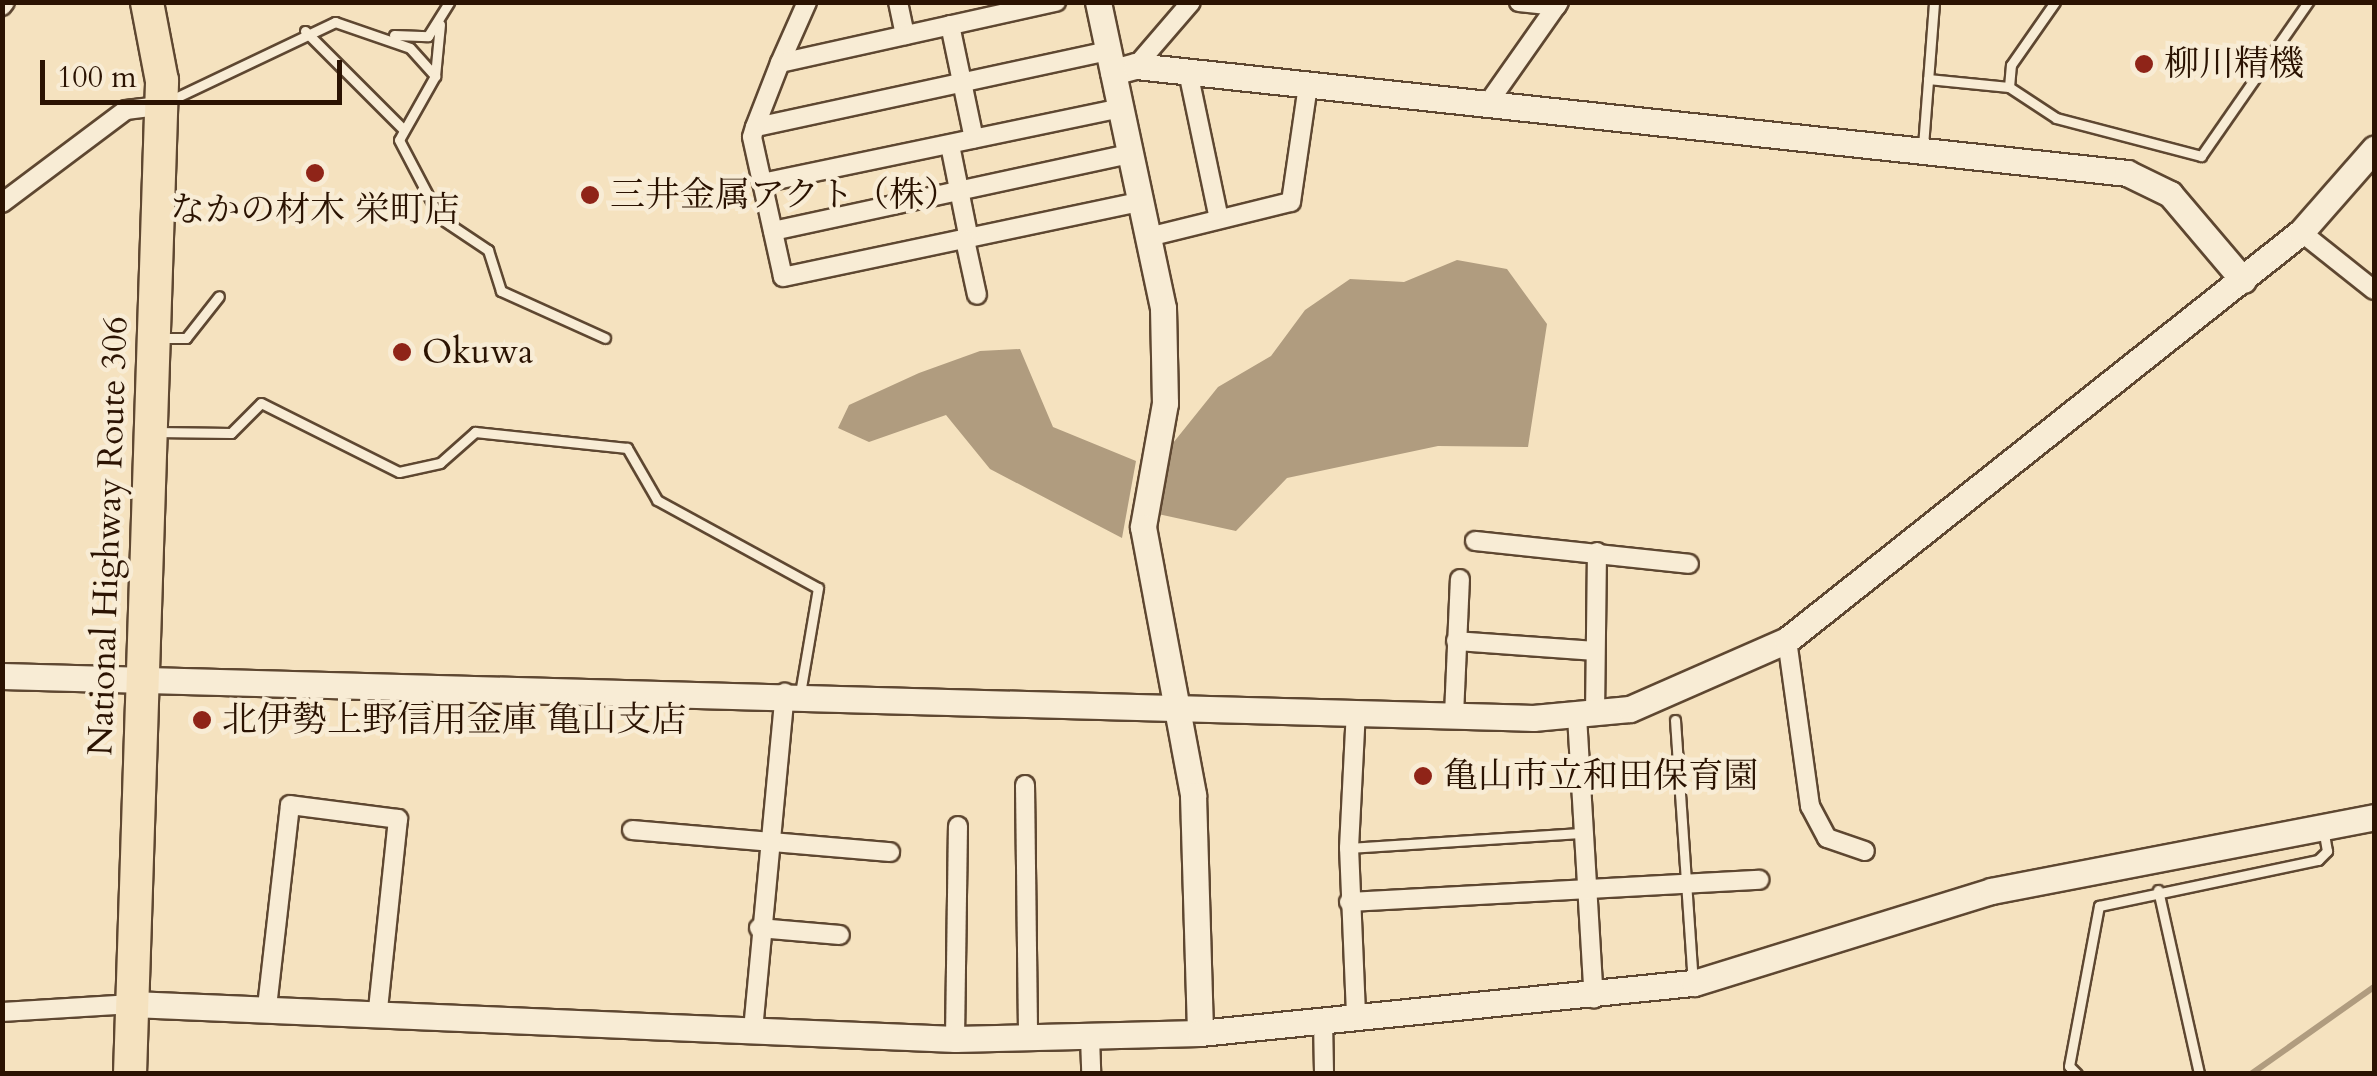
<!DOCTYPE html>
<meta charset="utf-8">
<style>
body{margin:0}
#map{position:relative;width:2377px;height:1076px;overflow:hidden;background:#f5e2bf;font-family:Cardo,"Noto Serif JP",serif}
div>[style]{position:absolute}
.water>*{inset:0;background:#b09c7f}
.stream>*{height:6px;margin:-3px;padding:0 3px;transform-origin:3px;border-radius:3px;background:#b09c7f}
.roads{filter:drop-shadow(2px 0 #5e4731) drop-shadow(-2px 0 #5e4731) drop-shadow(0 2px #5e4731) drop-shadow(0 -2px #5e4731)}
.lane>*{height:9px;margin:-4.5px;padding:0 4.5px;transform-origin:4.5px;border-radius:4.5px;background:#f8ecd5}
.street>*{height:18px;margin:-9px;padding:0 9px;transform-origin:9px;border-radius:9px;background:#f8ecd5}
.secondary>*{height:25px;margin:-12.5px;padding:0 12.5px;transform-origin:12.5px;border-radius:12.5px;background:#f8ecd5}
.highway>*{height:32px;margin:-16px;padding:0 16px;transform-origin:16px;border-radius:16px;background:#f5e2bf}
.dots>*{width:28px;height:28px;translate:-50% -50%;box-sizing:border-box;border:5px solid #f8ecd5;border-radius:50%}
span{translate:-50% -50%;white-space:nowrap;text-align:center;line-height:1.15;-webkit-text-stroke:9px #f8ecd5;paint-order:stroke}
.poi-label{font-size:35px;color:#2b1302}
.left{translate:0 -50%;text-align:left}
.street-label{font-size:35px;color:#2b1302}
.frame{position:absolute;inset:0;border:5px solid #2b1302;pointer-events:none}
.scale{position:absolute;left:40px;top:60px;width:302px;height:45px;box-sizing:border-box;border:5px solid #2b1302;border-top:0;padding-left:12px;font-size:30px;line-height:35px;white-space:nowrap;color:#2b1302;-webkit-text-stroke:8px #f8ecd5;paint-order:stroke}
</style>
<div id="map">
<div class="water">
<div style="clip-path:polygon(1457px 260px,1507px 269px,1547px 324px,1528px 447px,1438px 446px,1287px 478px,1236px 531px,1158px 514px,1173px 443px,1218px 387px,1271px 356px,1305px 310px,1350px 279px,1404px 282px)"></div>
<div style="clip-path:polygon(1020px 349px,1053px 427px,1136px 461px,1122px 538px,990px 469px,946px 415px,869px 442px,838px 428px,849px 405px,919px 373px,980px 351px)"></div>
</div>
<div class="stream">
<div style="left:2251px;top:1074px;width:151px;rotate:-35.3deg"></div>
</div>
<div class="roads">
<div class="lane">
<div style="left:305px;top:31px;width:140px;rotate:45deg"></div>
<div style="left:394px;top:35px;width:34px;rotate:2deg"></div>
<div style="left:428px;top:36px;width:40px;rotate:-58deg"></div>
<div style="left:435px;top:76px;width:52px;rotate:-84.5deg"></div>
<div style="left:1928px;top:79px;width:81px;rotate:5.6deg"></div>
<div style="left:2009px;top:87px;width:56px;rotate:33.4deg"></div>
<div style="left:2056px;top:118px;width:150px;rotate:14.7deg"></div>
<div style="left:2201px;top:156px;width:188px;rotate:-55.2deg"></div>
<div style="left:2009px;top:87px;width:22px;rotate:-85deg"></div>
<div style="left:2011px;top:65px;width:77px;rotate:-55.1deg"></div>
<div style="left:171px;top:100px;width:182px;rotate:-25.4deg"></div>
<div style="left:335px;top:22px;width:79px;rotate:19.1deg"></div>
<div style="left:410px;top:48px;width:38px;rotate:48deg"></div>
<div style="left:435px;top:76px;width:73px;rotate:119.4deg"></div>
<div style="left:399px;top:140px;width:88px;rotate:62.3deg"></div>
<div style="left:440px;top:218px;width:58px;rotate:33.7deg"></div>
<div style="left:488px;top:250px;width:43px;rotate:72.4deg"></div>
<div style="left:501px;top:291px;width:114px;rotate:24.3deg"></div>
<div style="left:1923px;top:146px;width:144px;rotate:-85.6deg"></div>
<div style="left:161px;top:338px;width:25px"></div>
<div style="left:186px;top:338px;width:53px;rotate:-51.8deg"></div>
<div style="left:155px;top:432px;width:76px;rotate:0.8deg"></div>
<div style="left:231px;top:433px;width:42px;rotate:-45deg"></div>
<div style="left:261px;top:403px;width:154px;rotate:26.6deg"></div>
<div style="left:399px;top:472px;width:42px;rotate:-12.4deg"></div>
<div style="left:440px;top:463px;width:47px;rotate:-41.5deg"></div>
<div style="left:475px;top:432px;width:153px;rotate:6deg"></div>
<div style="left:627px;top:448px;width:60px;rotate:60deg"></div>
<div style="left:657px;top:500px;width:183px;rotate:28.7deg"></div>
<div style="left:818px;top:588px;width:107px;rotate:99.7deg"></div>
<div style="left:1675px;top:720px;width:263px;rotate:86.1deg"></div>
<div style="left:1349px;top:848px;width:235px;rotate:-3.7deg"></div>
<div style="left:2158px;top:890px;width:189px;rotate:77.4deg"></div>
<div style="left:2077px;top:1074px;width:11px;rotate:-135deg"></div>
<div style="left:2069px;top:1066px;width:163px;rotate:-79.4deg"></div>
<div style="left:2099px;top:906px;width:224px;rotate:-11.9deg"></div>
<div style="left:2318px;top:860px;width:13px;rotate:-45deg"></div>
<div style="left:2327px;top:851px;width:22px;rotate:-100deg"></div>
</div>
<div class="street">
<div style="left:898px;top:2px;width:34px;rotate:78deg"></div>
<div style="left:1519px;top:2px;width:38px;rotate:6deg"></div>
<div style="left:2px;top:6px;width:5px;rotate:-53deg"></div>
<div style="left:950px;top:25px;width:116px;rotate:78.1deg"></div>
<div style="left:1108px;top:51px;width:361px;rotate:167.8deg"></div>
<div style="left:755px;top:127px;width:10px;rotate:107deg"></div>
<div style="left:752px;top:137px;width:143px;rotate:77.5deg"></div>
<div style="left:783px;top:277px;width:365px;rotate:-11.9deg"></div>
<div style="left:780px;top:63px;width:67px;rotate:-66.1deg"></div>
<div style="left:1136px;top:66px;width:84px;rotate:-49.3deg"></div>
<div style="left:1188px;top:72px;width:150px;rotate:78.1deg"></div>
<div style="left:1486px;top:106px;width:127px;rotate:-54.9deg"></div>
<div style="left:755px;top:127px;width:69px;rotate:-68.7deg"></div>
<div style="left:780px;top:63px;width:283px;rotate:-12.5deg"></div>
<div style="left:950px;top:145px;width:96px;rotate:78.6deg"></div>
<div style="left:762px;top:183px;width:367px;rotate:-11.8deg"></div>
<div style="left:2px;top:203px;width:155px;rotate:-36.9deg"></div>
<div style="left:126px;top:110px;width:34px;rotate:-7deg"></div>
<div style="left:773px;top:231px;width:365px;rotate:-12.2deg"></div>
<div style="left:2301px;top:232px;width:93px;rotate:38.5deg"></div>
<div style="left:1148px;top:237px;width:147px;rotate:-13.8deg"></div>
<div style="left:1291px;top:202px;width:117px;rotate:-81.7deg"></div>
<div style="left:965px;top:240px;width:56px;rotate:77.7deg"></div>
<div style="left:1475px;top:541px;width:215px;rotate:6.1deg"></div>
<div style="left:1787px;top:640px;width:168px;rotate:82.1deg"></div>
<div style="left:1810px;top:806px;width:36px;rotate:62deg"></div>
<div style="left:1827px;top:838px;width:40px;rotate:18.9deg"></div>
<div style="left:1456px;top:641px;width:138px;rotate:4.1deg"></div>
<div style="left:1454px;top:715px;width:136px;rotate:-87.5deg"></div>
<div style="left:1595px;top:715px;width:163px;rotate:-89.3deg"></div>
<div style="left:1577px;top:716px;width:283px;rotate:86.6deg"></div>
<div style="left:1025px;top:785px;width:253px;rotate:89.3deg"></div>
<div style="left:632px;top:830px;width:259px;rotate:4.9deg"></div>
<div style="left:1349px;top:902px;width:411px;rotate:-3.1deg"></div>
<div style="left:759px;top:928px;width:81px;rotate:4.9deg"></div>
<div style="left:267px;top:1007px;width:203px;rotate:-83.5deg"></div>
<div style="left:290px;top:805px;width:109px;rotate:7.4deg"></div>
<div style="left:398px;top:819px;width:191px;rotate:96deg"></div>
<div style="left:2px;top:1012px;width:130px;rotate:-3.5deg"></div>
<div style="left:1356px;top:1014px;width:166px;rotate:-92.4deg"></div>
<div style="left:1349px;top:848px;width:136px;rotate:-87.1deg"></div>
<div style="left:1323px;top:1020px;width:54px;rotate:88.9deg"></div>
<div style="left:753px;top:1030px;width:339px;rotate:-84.6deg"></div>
<div style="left:1090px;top:1037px;width:37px;rotate:88deg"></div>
<div style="left:955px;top:1039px;width:213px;rotate:-89.2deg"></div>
</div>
<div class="secondary">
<div style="left:1098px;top:2px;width:313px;rotate:78deg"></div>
<div style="left:1163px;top:308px;width:95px;rotate:88.8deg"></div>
<div style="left:1165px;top:403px;width:126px;rotate:100.1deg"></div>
<div style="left:1143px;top:527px;width:273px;rotate:79.4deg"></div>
<div style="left:1193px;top:795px;width:238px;rotate:88.3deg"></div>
<div style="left:1113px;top:72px;width:24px;rotate:-15deg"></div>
<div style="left:1136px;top:66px;width:997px;rotate:6.16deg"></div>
<div style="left:2127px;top:173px;width:48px;rotate:26deg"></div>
<div style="left:2170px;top:194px;width:113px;rotate:49.7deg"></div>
<div style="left:2px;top:676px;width:1532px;rotate:1.57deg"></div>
<div style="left:1533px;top:718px;width:97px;rotate:-5.3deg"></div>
<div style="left:1630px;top:709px;width:171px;rotate:-23.7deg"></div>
<div style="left:1787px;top:640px;width:656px;rotate:-38.44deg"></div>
<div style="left:2301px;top:232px;width:111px;rotate:-48.7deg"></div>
<div style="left:132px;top:1004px;width:824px;rotate:2.44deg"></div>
<div style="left:955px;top:1039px;width:245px;rotate:-1.4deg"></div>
<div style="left:1200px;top:1033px;width:497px;rotate:-5.8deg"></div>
<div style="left:1694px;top:983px;width:311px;rotate:-17.2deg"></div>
<div style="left:1991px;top:891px;width:390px;rotate:-10.9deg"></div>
</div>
<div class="highway">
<div style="left:130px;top:1074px;width:994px;rotate:-88.15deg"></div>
<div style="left:162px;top:81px;width:80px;rotate:-100.8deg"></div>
</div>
</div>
<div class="dots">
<div style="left:2144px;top:64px;background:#8f2418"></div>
<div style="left:315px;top:173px;background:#8f2418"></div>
<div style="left:590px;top:195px;background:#8f2418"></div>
<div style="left:402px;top:352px;background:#8f2418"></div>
<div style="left:202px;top:720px;background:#8f2418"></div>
<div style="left:1423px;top:776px;background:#8f2418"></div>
</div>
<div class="poi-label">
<span class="left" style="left:2164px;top:64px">柳川精機</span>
<span class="left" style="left:610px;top:195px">三井金属アクト（株）</span>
<span style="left:315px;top:210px">なかの材木 栄町店</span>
<span class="left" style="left:422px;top:352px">Okuwa</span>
<span class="left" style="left:222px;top:720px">北伊勢上野信用金庫 亀山支店</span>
<span class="left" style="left:1443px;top:776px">亀山市立和田保育園</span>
</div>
<div class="street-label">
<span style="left:108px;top:536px;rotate:-88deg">National Highway Route 306</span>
</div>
<div class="frame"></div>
<div class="scale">100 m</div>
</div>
